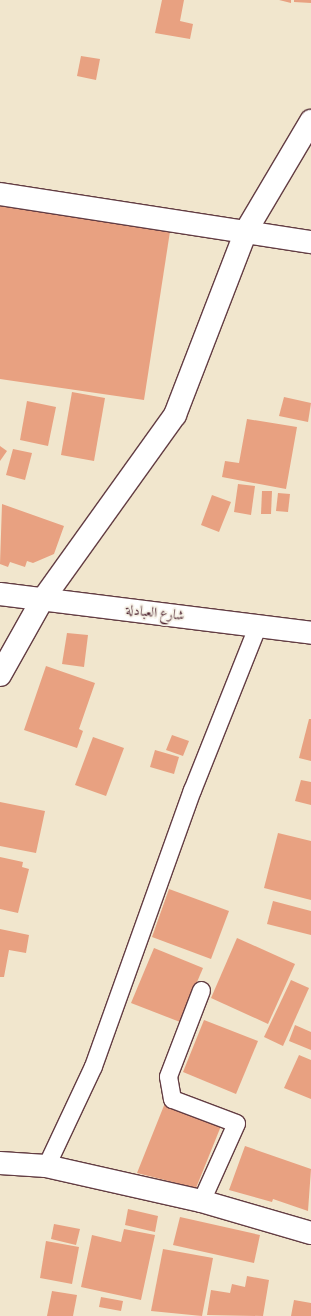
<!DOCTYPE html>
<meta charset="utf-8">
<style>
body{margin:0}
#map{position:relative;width:311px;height:1316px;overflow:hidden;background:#f1e6cd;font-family:"IM FELL Double Pica",Amiri,serif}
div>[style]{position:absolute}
.building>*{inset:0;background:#e8a181}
.roads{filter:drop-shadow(1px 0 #633d43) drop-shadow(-1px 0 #633d43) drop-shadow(0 1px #633d43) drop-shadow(0 -1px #633d43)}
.service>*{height:17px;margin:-8.5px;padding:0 8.5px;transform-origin:8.5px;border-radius:8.5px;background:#fff}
.minor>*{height:22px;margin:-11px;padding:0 11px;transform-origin:11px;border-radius:11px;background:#fff}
span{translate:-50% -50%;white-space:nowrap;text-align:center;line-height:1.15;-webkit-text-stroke:3.5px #f7f3e8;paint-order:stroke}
.street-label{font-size:14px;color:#4a1f2b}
</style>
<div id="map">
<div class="building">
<div style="clip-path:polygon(162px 0,184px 0,180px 21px,193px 24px,190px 39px,155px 33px)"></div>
<div style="clip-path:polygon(279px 0,291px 0,291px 3px)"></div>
<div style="clip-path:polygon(294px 0,311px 0,311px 3px,294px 2px)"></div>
<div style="clip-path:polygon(81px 56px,100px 59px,96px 80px,77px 76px)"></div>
<div style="clip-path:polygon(0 199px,171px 225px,144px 400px,0 379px)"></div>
<div style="clip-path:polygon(72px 392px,105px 398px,94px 461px,61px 455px)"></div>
<div style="clip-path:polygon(284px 397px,311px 403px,308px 422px,279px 416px)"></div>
<div style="clip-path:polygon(27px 401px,56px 407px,48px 446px,20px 440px)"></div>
<div style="clip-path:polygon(247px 419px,297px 427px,286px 489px,222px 477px,225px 461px,239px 463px)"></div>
<div style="clip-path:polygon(0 446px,7px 451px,0 461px)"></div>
<div style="clip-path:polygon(13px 449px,32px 453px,25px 480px,6px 475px)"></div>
<div style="clip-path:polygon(238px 484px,255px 486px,251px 515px,234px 512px)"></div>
<div style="clip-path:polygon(262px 491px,272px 491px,271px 514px,261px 514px)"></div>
<div style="clip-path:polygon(278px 493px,290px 494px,288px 512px,276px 511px)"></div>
<div style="clip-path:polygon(212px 495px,231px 502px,219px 532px,201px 525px)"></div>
<div style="clip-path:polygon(2px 504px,64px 526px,54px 554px,33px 563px,27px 561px,25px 567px,10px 562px,8px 567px,0 564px)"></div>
<div style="clip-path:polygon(67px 633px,88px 635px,84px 667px,62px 664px)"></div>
<div style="clip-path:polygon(46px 666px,95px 683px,79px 729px,83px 731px,77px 748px,24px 730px)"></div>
<div style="clip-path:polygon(309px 719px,311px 719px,311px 761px,299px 758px)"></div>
<div style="clip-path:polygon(172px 735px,189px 741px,183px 756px,166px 750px)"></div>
<div style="clip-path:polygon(93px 737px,124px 748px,106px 796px,75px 785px)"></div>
<div style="clip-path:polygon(155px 750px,179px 757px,174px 774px,150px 767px)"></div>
<div style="clip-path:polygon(301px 780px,311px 782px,311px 805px,295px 801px)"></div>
<div style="clip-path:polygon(0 802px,45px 811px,36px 853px,0 846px)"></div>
<div style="clip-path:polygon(278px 833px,311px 841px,311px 900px,264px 888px)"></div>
<div style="clip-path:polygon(0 857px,23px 862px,22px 867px,29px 869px,18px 913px,0 909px)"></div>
<div style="clip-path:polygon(169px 889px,229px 911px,211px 959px,152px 937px)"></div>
<div style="clip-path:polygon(273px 901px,311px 911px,311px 935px,267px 924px)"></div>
<div style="clip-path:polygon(0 929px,29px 935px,26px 953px,9px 950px,4px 977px,0 977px)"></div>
<div style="clip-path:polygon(237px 938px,295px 964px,268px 1024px,211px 998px)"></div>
<div style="clip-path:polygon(154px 948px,203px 968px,180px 1022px,131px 1003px)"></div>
<div style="clip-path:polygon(291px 980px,309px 988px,283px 1046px,264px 1037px)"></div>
<div style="clip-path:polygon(204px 1020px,258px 1041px,236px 1094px,183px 1072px)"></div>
<div style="clip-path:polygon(295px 1025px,311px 1032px,311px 1050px,289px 1041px)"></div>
<div style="clip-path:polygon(299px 1055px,311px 1060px,311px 1099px,284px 1088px)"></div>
<div style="clip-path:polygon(165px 1103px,221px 1126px,196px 1188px,137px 1173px)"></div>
<div style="clip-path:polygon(245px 1146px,311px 1169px,308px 1211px,273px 1199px,272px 1202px,229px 1190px)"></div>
<div style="clip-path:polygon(128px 1209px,158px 1216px,155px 1232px,125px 1225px)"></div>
<div style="clip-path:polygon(180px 1217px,260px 1235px,254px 1263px,173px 1245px)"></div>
<div style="clip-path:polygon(54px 1224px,80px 1229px,76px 1245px,51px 1239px)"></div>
<div style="clip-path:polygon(124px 1229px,155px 1235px,141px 1300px,81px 1287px,92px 1235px,121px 1242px)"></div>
<div style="clip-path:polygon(46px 1241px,79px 1247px,72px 1284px,40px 1278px)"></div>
<div style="clip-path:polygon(163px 1249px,213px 1258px,202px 1316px,151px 1311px)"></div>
<div style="clip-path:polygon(247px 1276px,269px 1280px,263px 1316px,207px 1315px,211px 1290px,230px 1293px,232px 1284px,245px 1287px)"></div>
<div style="clip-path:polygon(52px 1291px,77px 1295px,73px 1316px,47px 1316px)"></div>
<div style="clip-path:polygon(101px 1297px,123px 1301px,121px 1311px,99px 1307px)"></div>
<div style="clip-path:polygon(294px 1300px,311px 1303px,311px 1316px,291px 1316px)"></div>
</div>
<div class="roads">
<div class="service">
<div style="left:46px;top:1166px;width:110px;rotate:-64.8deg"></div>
<div style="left:93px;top:1066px;width:293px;rotate:-70.3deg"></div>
<div style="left:192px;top:790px;width:179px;rotate:-68.3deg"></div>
<div style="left:201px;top:1201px;width:85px;rotate:-65.8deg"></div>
<div style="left:236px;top:1123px;width:68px;rotate:-159.4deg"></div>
<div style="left:172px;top:1099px;width:23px;rotate:-100deg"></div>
<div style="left:168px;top:1076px;width:92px;rotate:-69deg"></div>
</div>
<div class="minor">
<div style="left:0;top:194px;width:315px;rotate:8.8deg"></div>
<div style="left:0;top:594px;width:313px;rotate:7.1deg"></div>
<div style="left:0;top:675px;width:84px;rotate:-60.7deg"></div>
<div style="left:41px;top:602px;width:230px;rotate:-54.4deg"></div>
<div style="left:175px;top:415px;width:197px;rotate:-68.9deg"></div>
<div style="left:246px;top:231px;width:128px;rotate:-59.4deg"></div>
<div style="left:0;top:1163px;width:46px;rotate:3.7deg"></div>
<div style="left:46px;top:1166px;width:159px;rotate:12.7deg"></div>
<div style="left:201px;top:1201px;width:115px;rotate:16.2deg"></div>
</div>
</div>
<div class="street-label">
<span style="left:155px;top:613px;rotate:6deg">شارع العبادلة</span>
</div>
</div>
